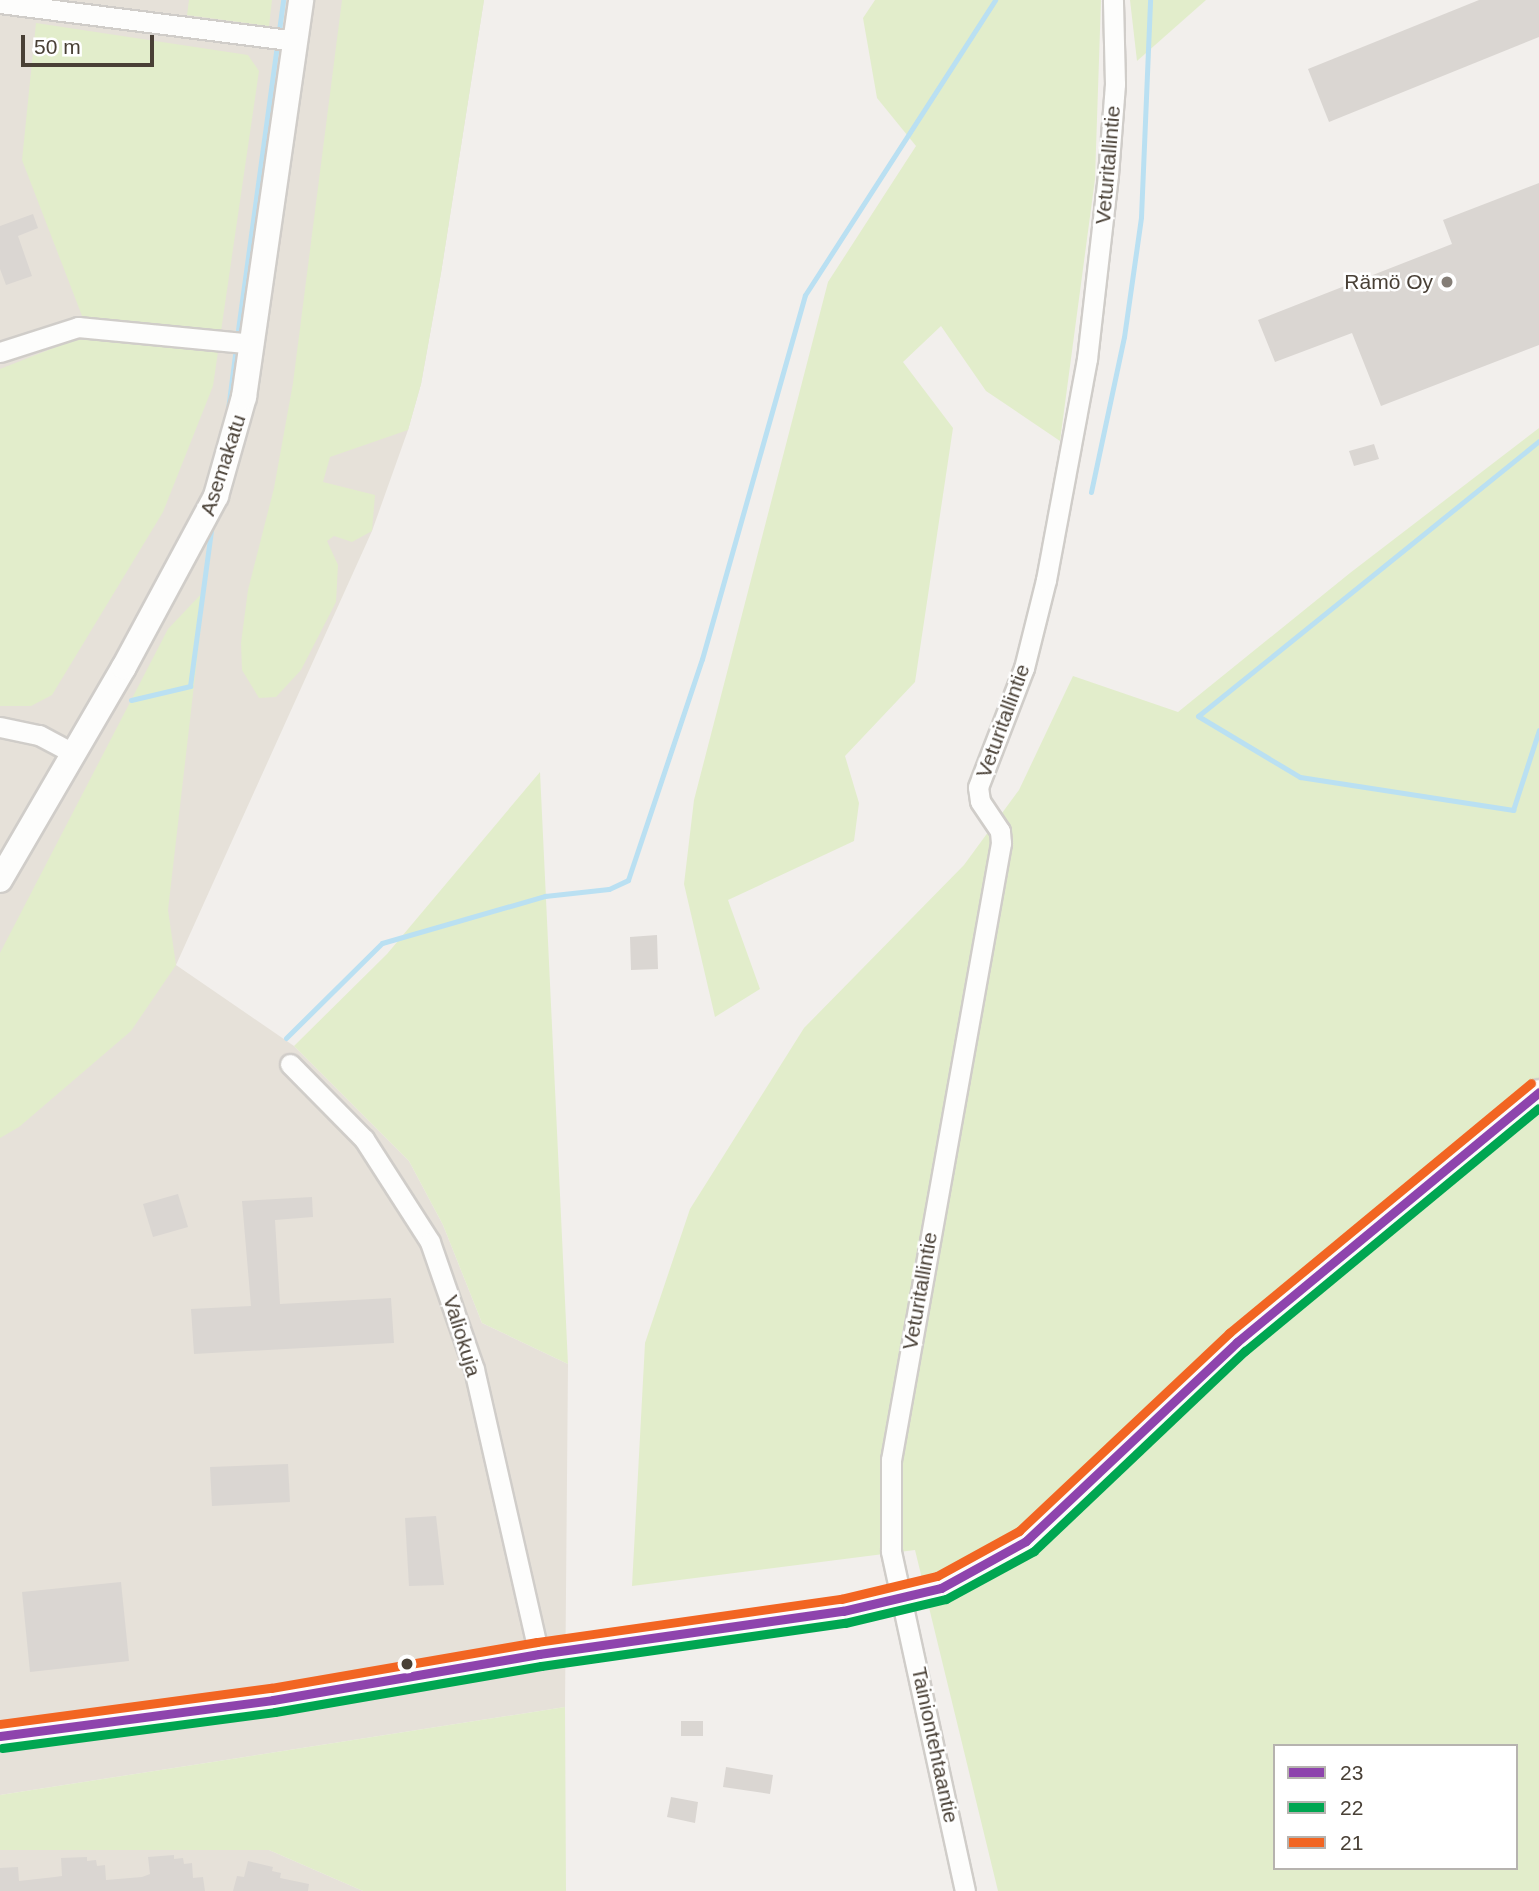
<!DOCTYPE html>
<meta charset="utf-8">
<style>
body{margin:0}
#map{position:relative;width:1539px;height:1891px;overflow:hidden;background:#f2efec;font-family:Helvetica,sans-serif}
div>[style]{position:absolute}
.residential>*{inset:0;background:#e6e1d9}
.green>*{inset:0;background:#e2edcb}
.stream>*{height:5px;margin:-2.5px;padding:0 2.5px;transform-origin:2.5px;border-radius:2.5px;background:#bae0f2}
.building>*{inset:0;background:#dad6d2}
.roads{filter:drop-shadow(2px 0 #d0cdc9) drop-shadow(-2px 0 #d0cdc9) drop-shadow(0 2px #d0cdc9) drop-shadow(0 -2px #d0cdc9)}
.minor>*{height:19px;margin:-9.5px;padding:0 9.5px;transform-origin:9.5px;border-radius:9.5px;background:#fdfdfc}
.tertiary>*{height:24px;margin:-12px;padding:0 12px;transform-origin:12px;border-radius:12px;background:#fdfdfc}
.bus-1>*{height:9px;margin:-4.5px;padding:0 4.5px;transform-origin:4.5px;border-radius:4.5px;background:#8e44ad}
.bus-2>*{height:9px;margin:-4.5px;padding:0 4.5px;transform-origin:4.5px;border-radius:4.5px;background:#00a651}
.bus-3>*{height:9px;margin:-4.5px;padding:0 4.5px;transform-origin:4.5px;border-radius:4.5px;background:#f26522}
.dots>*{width:19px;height:19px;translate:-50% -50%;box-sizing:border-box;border:4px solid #fff;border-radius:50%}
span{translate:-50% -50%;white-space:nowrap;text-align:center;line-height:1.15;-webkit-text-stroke:5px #fff;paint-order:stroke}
.street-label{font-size:21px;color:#494036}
.poi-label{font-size:21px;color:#494036}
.right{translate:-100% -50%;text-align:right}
.legend{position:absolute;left:1273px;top:1744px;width:245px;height:126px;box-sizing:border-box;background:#fff;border:2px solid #b6b3af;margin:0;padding:9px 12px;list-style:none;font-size:21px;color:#494036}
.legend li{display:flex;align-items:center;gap:14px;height:35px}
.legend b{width:35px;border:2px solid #b6b3af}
.scale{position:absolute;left:21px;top:35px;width:133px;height:32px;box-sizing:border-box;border:4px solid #494036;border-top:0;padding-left:9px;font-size:21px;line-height:24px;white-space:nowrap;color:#494036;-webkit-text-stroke:5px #fff;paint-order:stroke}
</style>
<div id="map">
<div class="residential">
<div style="clip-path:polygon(0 0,484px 0,441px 273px,421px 384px,408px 430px,372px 531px,176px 965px,294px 1046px,409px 1161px,443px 1225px,482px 1323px,568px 1364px,565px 1707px,0 1795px)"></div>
<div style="clip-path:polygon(0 1850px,269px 1850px,363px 1891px,0 1891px)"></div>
</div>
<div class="green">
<div style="clip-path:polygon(189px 0,272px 0,269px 26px,187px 15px)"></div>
<div style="clip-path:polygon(342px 0,484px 0,441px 273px,421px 384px,408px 430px,330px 457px,323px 482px,375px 495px,372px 531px,352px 542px,334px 536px,327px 541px,338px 565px,336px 602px,301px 670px,276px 697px,259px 698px,242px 670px,241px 643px,248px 590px,274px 488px,293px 383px)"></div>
<div style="clip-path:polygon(875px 0,1101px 0,1095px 179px,1060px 441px,986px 391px,941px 326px,903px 362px,953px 428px,915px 682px,845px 756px,859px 803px,854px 841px,728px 900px,760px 989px,715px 1017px,684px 884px,694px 800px,828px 282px,916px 146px,877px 98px,863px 18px)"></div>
<div style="clip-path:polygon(1130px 0,1206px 0,1137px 61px)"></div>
<div style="clip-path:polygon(36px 23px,248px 55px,259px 71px,213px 386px,163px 512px,52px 695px,31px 706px,0 706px,0 369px,89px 334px,22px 160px)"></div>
<div style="clip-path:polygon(evenodd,1539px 428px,1539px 1891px,998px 1891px,915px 1550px,632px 1586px,645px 1343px,690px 1209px,804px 1028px,964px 865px,1019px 790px,1073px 676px,1178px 712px,1350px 573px,1539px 428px,1275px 1746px,1516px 1746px,1516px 1868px,1275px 1868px,1275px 1746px)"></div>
<div style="clip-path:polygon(205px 590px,168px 910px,176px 965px,131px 1031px,19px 1127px,0 1138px,0 953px,168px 629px)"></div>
<div style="clip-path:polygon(540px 772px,568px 1364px,482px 1323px,443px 1225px,409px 1161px,294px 1046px,387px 954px)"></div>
<div style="clip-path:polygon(565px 1707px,566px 1891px,363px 1891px,269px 1850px,0 1850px,0 1795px)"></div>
</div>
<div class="stream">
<div style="left:237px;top:337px;width:340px;rotate:-82.2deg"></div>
<div style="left:227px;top:417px;width:71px;rotate:-82.7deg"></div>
<div style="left:1539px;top:441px;width:438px;rotate:141.1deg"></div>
<div style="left:1198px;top:716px;width:119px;rotate:30.9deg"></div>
<div style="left:1300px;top:777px;width:216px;rotate:8.8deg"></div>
<div style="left:1513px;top:810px;width:84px;rotate:-72deg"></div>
<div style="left:1091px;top:492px;width:158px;rotate:-78deg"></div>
<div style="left:1124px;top:337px;width:121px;rotate:-81.9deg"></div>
<div style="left:1141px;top:217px;width:217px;rotate:-87.6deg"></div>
<div style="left:131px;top:700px;width:61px;rotate:-13.3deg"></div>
<div style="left:190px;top:686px;width:163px;rotate:-82.3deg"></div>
<div style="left:286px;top:1038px;width:135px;rotate:-44.7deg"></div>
<div style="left:382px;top:943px;width:170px;rotate:-16.1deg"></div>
<div style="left:545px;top:896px;width:64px;rotate:-6.2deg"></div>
<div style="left:609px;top:889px;width:21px;rotate:-25deg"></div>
<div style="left:628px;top:880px;width:233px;rotate:-71.5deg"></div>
<div style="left:702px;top:659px;width:378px;rotate:-74.2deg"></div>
<div style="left:805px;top:295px;width:351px;rotate:-57.2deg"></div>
</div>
<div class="building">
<div style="clip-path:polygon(1479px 0,1539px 0,1539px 37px,1329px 122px,1308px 69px)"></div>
<div style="clip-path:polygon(1539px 183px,1539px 345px,1381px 406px,1352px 333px,1275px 362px,1258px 320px,1452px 244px,1443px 220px)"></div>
<div style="clip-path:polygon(33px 214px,38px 228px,18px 236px,32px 276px,6px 285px,0 269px,0 226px)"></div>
<div style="clip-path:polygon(1374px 444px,1379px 459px,1354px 466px,1349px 451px)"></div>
<div style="clip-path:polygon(657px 935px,658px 969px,631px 970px,630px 937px)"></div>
<div style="clip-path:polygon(178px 1194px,188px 1227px,153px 1237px,143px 1204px)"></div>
<div style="clip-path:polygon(312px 1197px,313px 1217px,275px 1220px,280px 1304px,391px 1298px,394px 1343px,194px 1354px,191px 1309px,251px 1306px,242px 1201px)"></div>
<div style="clip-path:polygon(288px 1464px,290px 1502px,212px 1506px,210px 1467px)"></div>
<div style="clip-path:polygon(436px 1516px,444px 1585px,409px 1586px,405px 1518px)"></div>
<div style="clip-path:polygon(121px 1582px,129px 1661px,30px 1672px,22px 1592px)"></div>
<div style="clip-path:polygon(681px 1721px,703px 1721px,703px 1736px,681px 1736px)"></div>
<div style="clip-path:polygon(726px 1767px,773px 1775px,770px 1794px,723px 1787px)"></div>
<div style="clip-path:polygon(671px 1797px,698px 1802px,695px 1823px,667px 1817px)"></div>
<div style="clip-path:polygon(174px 1855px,174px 1859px,183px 1858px,184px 1864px,192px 1863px,193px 1878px,203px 1877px,205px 1891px,0 1891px,0 1868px,18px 1867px,19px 1881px,55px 1877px,62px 1876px,61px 1858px,87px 1857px,87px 1861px,96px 1860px,97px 1866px,105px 1865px,106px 1880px,142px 1877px,150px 1874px,148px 1857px)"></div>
<div style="clip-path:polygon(248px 1861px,273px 1867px,272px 1871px,281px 1873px,280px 1878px,309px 1884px,308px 1891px,233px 1891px,237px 1876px,244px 1877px)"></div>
</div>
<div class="roads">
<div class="minor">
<div style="left:0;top:3px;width:298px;rotate:7.3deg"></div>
<div style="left:0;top:352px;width:82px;rotate:-17.8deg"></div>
<div style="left:78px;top:327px;width:176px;rotate:5.5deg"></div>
<div style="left:0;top:727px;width:40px;rotate:12deg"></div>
<div style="left:39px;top:735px;width:38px;rotate:28deg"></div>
<div style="left:290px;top:1064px;width:105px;rotate:45.4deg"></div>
<div style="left:364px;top:1139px;width:122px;rotate:57.3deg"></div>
<div style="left:430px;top:1242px;width:134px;rotate:70.9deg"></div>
<div style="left:474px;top:1369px;width:292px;rotate:77.2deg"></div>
<div style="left:965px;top:1891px;width:348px;rotate:-102.3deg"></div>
<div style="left:891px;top:1551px;width:91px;rotate:-90deg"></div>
<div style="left:891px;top:1460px;width:627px;rotate:-79.89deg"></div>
<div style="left:1001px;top:843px;width:12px;rotate:-95deg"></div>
<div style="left:1000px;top:831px;width:36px;rotate:-124deg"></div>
<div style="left:980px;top:801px;width:14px;rotate:-98deg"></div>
<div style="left:978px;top:787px;width:128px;rotate:-68.9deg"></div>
<div style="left:1024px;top:668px;width:91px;rotate:-76deg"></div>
<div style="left:1046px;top:580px;width:225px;rotate:-79.5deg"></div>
<div style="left:1087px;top:359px;width:185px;rotate:-83.5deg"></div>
<div style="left:1108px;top:175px;width:91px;rotate:-85.6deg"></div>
<div style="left:1115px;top:84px;width:84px;rotate:-91.4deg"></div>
</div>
<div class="tertiary">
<div style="left:0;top:880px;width:246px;rotate:-59.8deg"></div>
<div style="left:124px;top:667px;width:194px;rotate:-61.7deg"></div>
<div style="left:216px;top:496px;width:103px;rotate:-74.2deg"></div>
<div style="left:244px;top:397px;width:401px;rotate:-81.8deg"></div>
<div style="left:0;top:1736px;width:275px;rotate:-7.5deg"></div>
<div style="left:273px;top:1700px;width:270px;rotate:-9.8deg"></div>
<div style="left:539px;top:1654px;width:307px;rotate:-8.1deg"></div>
<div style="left:843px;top:1611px;width:101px;rotate:-13.2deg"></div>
<div style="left:941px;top:1588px;width:97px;rotate:-28.9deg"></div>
<div style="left:1026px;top:1541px;width:290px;rotate:-43.3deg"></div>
<div style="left:1237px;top:1342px;width:392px;rotate:-39.6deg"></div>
</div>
</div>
<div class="bus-1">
<div style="left:0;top:1736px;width:275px;rotate:-7.5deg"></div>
<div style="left:273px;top:1700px;width:270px;rotate:-9.8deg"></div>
<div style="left:539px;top:1654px;width:307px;rotate:-8.1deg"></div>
<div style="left:843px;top:1611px;width:101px;rotate:-13.2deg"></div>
<div style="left:941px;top:1588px;width:97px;rotate:-28.9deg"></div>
<div style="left:1026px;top:1541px;width:290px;rotate:-43.3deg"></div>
<div style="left:1237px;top:1342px;width:392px;rotate:-39.6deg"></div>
</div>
<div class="bus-2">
<div style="left:2px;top:1748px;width:275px;rotate:-7.5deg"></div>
<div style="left:275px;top:1712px;width:270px;rotate:-9.8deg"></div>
<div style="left:541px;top:1666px;width:307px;rotate:-8.1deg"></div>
<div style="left:845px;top:1623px;width:104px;rotate:-13.4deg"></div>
<div style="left:946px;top:1599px;width:100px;rotate:-28.6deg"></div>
<div style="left:1034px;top:1551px;width:291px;rotate:-43.5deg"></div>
<div style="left:1245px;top:1351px;width:381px;rotate:-39.6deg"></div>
</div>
<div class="bus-3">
<div style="left:0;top:1724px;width:273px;rotate:-7.6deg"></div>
<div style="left:271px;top:1688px;width:270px;rotate:-9.8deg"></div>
<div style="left:537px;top:1642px;width:307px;rotate:-8.1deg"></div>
<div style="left:841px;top:1599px;width:99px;rotate:-13.5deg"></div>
<div style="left:937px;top:1576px;width:94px;rotate:-28.8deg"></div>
<div style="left:1019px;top:1531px;width:289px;rotate:-43.3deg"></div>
<div style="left:1229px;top:1333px;width:392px;rotate:-39.6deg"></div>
</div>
<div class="dots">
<div style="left:1447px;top:282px;background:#847d76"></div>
<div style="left:407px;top:1664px;background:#494036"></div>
</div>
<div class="street-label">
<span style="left:1108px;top:165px;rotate:-85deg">Veturitallintie</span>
<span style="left:223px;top:465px;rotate:-72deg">Asemakatu</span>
<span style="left:1003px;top:721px;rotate:-70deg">Veturitallintie</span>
<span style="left:920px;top:1291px;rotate:-80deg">Veturitallintie</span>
<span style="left:462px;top:1336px;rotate:73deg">Valiokuja</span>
<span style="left:935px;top:1745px;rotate:78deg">Tainiontehtaantie</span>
</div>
<div class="poi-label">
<span class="right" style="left:1433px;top:282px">Rämö Oy</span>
</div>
<ul class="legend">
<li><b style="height:9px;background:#8e44ad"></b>23</li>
<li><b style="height:9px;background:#00a651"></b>22</li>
<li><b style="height:9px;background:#f26522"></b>21</li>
</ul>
<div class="scale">50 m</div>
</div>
